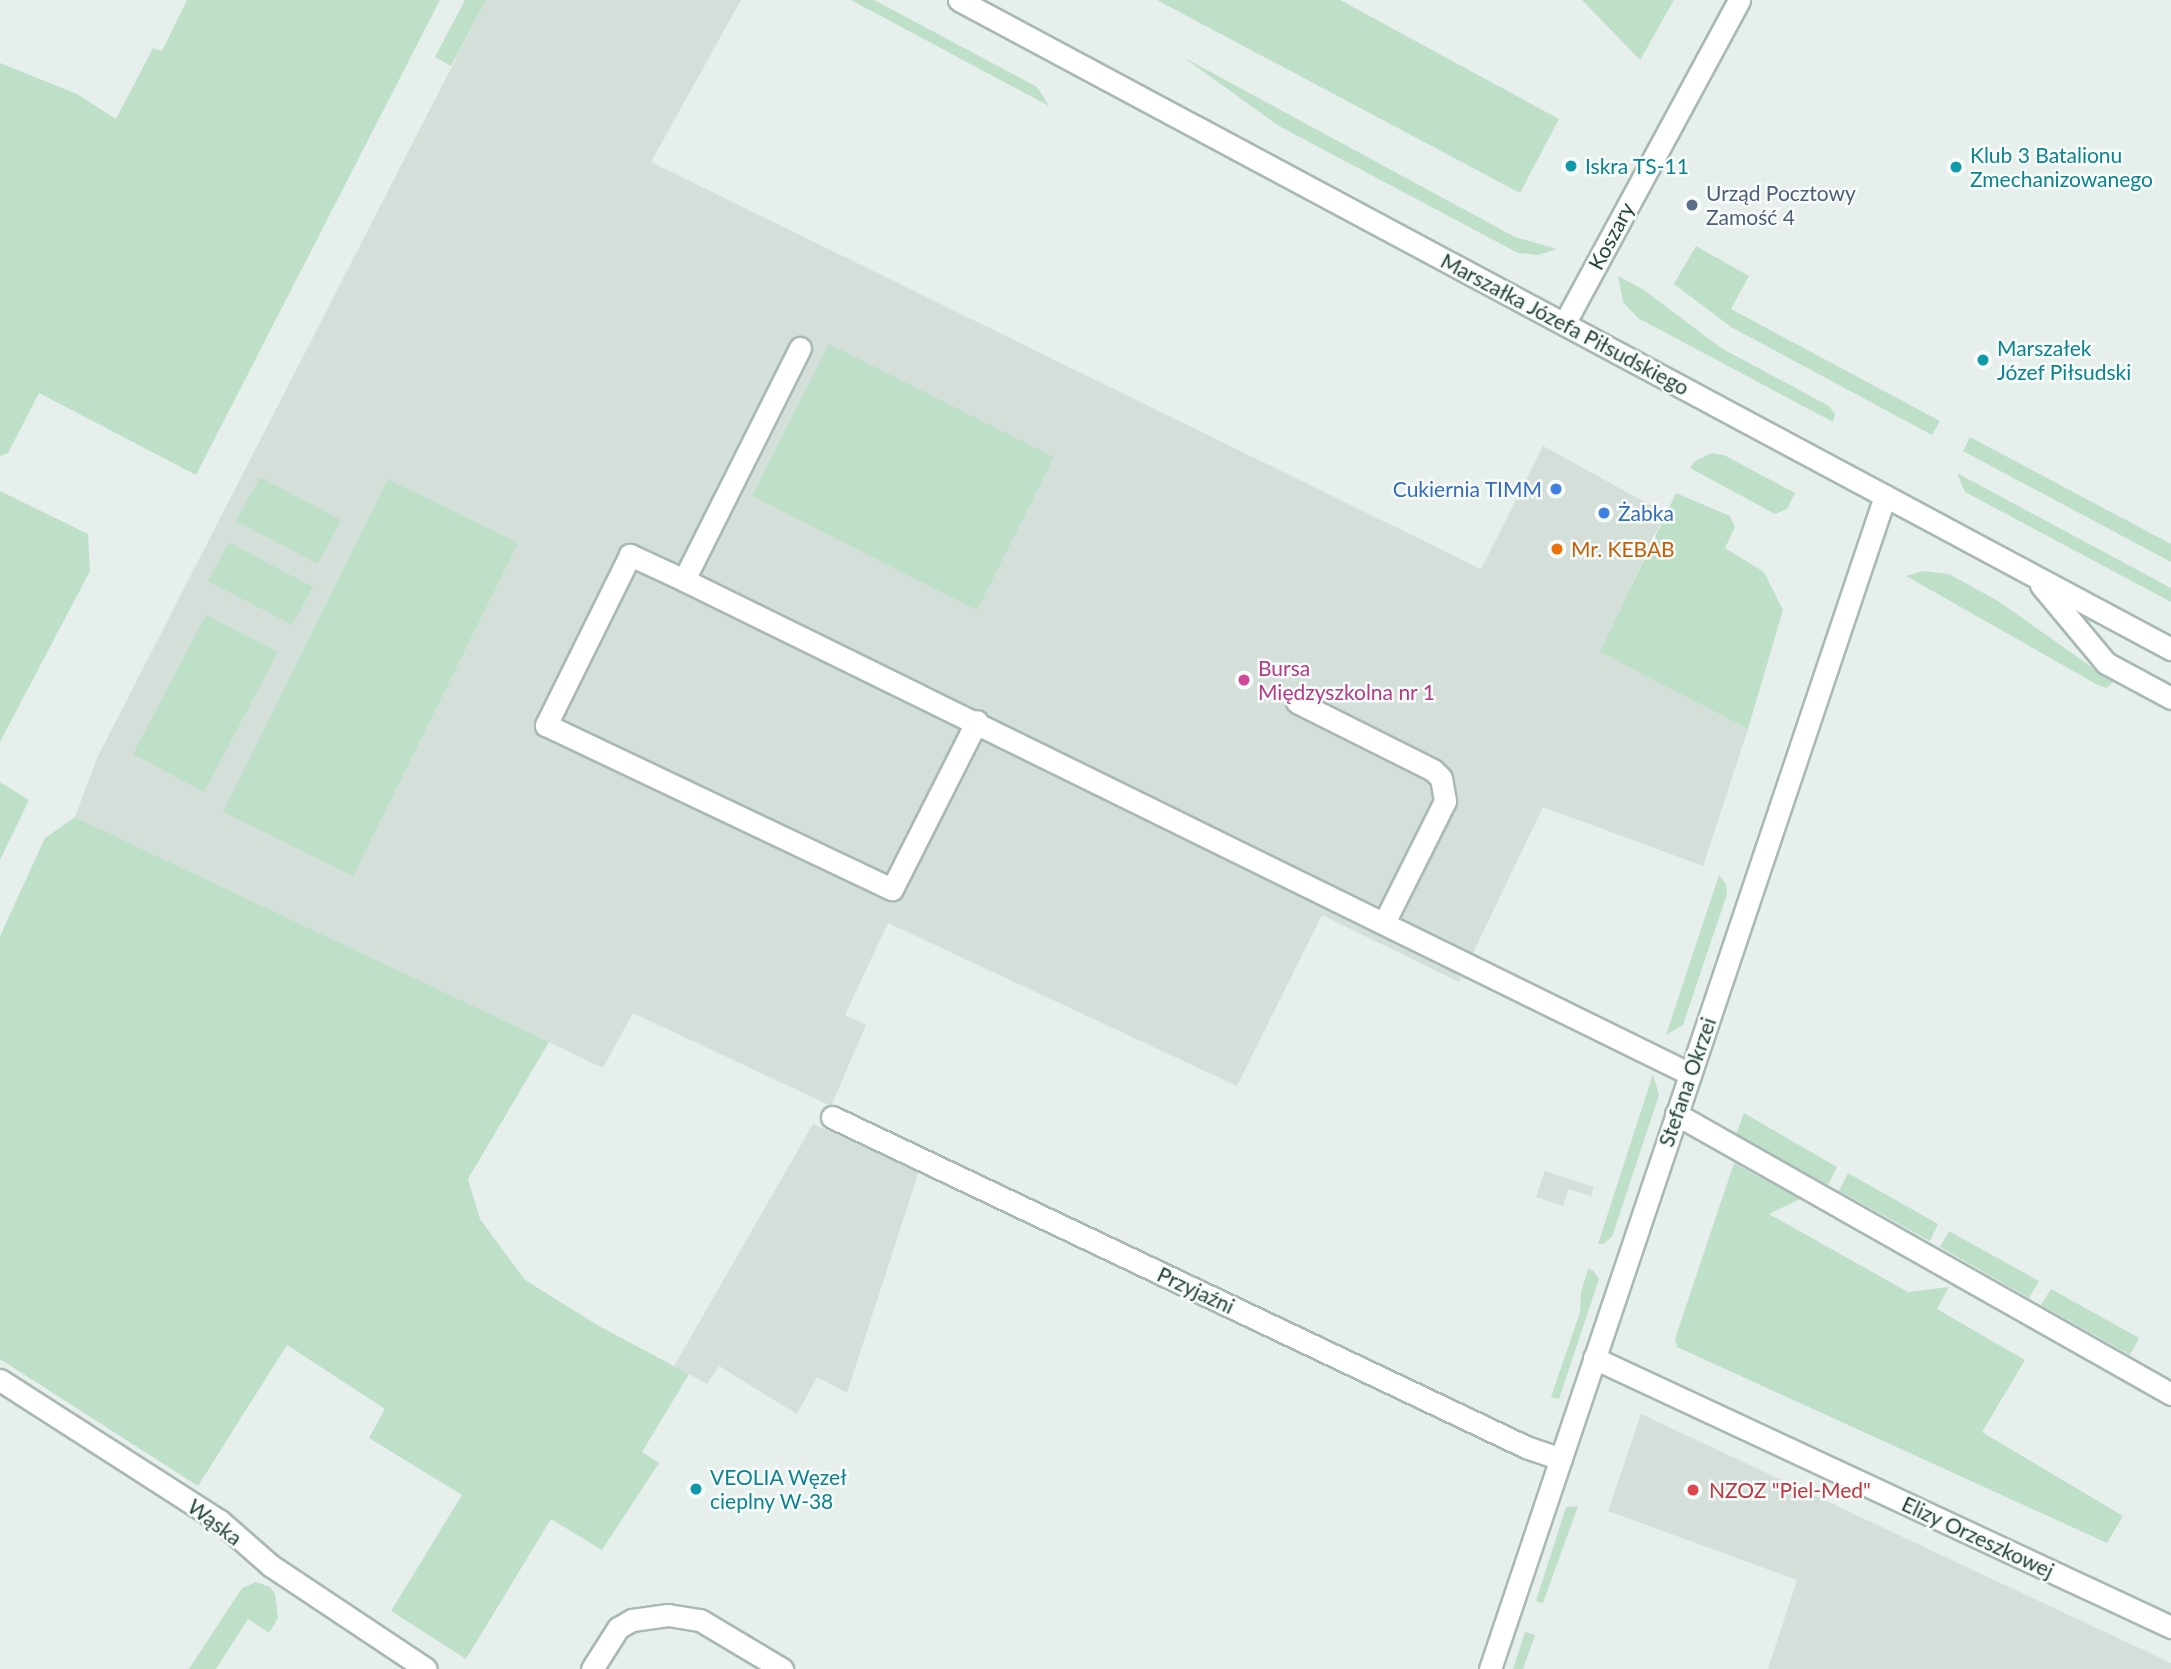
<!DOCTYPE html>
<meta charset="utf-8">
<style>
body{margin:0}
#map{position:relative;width:2171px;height:1669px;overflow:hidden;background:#e6efeb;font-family:Lato,sans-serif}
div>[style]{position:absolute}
.built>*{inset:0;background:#d4dfda}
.green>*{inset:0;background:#bfe0c8}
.roads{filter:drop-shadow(2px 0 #a8b8b2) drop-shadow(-2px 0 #a8b8b2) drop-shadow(0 2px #a8b8b2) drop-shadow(0 -2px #a8b8b2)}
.minor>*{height:21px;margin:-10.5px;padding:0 10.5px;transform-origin:10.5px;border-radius:10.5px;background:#fff}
.dots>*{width:19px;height:19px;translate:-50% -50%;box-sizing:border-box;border:4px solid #f7fbf9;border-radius:50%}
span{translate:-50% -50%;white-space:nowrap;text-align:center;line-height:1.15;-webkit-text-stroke:5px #f7fbf9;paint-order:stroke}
.culture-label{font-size:21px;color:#0d838f}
.left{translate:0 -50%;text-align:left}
.service-label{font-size:21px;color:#4e5e75}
.street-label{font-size:21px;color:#24423a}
.shop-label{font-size:21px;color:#366cbe}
.right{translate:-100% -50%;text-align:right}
.food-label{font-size:21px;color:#c56008}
.hotel-label{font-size:21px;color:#b23c85}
.health-label{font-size:21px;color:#be3a42}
</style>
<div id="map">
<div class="built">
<div style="clip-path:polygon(486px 0,741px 0,651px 162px,1481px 569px,1543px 446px,1665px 513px,1601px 652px,1748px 729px,1703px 866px,1543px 807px,1459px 982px,1322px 915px,1237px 1086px,888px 923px,845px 1015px,866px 1025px,831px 1106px,633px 1013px,603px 1068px,75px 817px,97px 758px)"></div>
<div style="clip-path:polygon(813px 1124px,919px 1171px,847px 1393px,817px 1377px,797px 1414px,719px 1366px,707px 1384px,674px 1366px)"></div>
<div style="clip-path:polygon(1545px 1171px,1594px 1187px,1591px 1196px,1569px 1189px,1563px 1206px,1536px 1197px)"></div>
<div style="clip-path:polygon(1641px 1414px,2171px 1663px,2171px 1669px,1768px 1669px,1797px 1580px,1608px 1511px)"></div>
</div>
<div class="green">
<div style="clip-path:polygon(187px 0,440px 0,196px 475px,39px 393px,8px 453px,0 456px,0 63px,77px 94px,116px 119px,153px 48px,162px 51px)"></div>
<div style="clip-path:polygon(465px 0,486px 0,451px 66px,435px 57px)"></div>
<div style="clip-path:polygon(851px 0,874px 0,1037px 87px,1049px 106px)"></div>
<div style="clip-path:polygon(1157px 0,1340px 0,1559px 119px,1520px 193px)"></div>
<div style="clip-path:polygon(1582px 0,1674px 0,1640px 60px)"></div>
<div style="clip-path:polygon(1183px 57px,1515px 237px,1557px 249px,1538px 255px,1518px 253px,1279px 126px)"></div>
<div style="clip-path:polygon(1696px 246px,1749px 276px,1731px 309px,1940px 421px,1932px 435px,1731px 327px,1674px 284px)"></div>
<div style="clip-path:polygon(1618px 276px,1644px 290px,1721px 348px,1829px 406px,1835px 414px,1833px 422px,1638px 318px,1623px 302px)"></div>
<div style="clip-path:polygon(829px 344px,1054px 457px,977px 610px,752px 496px)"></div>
<div style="clip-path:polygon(1970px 437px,2171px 544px,2171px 562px,1963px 451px)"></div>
<div style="clip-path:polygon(1712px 453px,1724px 455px,1795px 493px,1787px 509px,1775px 514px,1690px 468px,1695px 461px)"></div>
<div style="clip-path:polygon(1957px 473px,2171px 588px,2171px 602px,1965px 492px)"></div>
<div style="clip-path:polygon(260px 477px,341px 520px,318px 564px,236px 521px)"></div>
<div style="clip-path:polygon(388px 479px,518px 543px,353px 876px,223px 812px)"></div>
<div style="clip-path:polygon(0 491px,88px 534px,90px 571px,0 742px)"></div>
<div style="clip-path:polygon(1676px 493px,1730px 516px,1735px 527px,1725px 548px,1764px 572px,1783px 610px,1748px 729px,1600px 652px)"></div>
<div style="clip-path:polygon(229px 542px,313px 587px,292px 625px,208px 581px)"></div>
<div style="clip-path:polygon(1922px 571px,1949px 574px,1998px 601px,2113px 682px,2106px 688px,2096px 684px,1906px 576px)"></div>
<div style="clip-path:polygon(206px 615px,278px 652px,204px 792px,133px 754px)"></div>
<div style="clip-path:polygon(0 782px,29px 800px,0 860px)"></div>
<div style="clip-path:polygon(75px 817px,549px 1042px,468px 1179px,480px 1219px,525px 1280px,599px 1326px,689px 1374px,642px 1452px,659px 1463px,602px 1550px,551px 1519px,466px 1659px,391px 1611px,462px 1495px,369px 1438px,385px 1409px,287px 1345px,198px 1486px,0 1359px,0 936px,45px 838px)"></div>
<div style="clip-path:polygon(1719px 875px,1726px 884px,1727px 894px,1683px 1025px,1666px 1035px)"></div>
<div style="clip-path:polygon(1653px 1074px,1659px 1095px,1612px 1237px,1603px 1244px,1598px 1244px)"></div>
<div style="clip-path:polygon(1744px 1113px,1837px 1167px,1828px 1185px,1736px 1134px)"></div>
<div style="clip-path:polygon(1734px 1163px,1800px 1199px,1769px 1214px,1908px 1292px,1949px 1287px,1937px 1309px,2025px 1360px,1982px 1432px,2123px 1516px,2107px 1543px,1677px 1347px,1675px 1339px)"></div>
<div style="clip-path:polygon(1848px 1173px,1938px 1224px,1930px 1241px,1839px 1191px)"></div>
<div style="clip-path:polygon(1949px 1231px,2039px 1281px,2029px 1298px,1940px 1247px)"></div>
<div style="clip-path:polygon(1588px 1269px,1593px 1270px,1599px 1279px,1559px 1399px,1551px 1397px,1580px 1312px,1581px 1292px)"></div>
<div style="clip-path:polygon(2051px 1289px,2139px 1338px,2130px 1355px,2041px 1305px)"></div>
<div style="clip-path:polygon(1578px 1506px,1543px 1603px,1536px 1601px,1566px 1507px)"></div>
<div style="clip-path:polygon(256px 1582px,270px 1587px,275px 1594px,278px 1618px,269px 1633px,248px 1619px,216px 1669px,189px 1669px,242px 1588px)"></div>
<div style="clip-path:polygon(1525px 1632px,1535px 1635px,1523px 1669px,1513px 1669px)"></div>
</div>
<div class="roads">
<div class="minor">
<div style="left:959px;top:0;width:1375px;rotate:28.17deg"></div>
<div style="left:1564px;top:324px;width:368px;rotate:-61.6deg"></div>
<div style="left:800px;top:348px;width:259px;rotate:116.6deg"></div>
<div style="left:684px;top:580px;width:1121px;rotate:26.15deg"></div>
<div style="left:684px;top:580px;width:60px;rotate:-155.2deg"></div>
<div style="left:630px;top:555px;width:190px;rotate:116.3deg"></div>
<div style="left:546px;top:725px;width:383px;rotate:25.4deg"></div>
<div style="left:892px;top:889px;width:188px;rotate:-63.2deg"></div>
<div style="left:2041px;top:585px;width:102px;rotate:50.2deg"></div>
<div style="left:2106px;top:663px;width:74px;rotate:28.3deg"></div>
<div style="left:1297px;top:702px;width:152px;rotate:26.6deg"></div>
<div style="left:1433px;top:770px;width:11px;rotate:45deg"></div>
<div style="left:1441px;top:778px;width:23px;rotate:80deg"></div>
<div style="left:1445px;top:801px;width:136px;rotate:116.6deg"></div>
<div style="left:1676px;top:1114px;width:569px;rotate:29.49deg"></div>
<div style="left:832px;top:1117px;width:768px;rotate:25.43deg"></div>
<div style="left:1526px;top:1447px;width:37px;rotate:19deg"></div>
<div style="left:1594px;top:1358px;width:637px;rotate:25deg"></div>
<div style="left:0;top:1380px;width:261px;rotate:32.7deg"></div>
<div style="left:220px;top:1521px;width:67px;rotate:41.3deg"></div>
<div style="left:270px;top:1565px;width:187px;rotate:33.7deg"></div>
<div style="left:592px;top:1669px;width:49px;rotate:-57.6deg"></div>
<div style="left:618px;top:1628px;width:16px;rotate:-30deg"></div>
<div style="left:632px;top:1620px;width:36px;rotate:-8deg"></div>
<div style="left:668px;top:1615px;width:32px;rotate:9deg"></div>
<div style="left:700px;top:1620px;width:96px;rotate:30.9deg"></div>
<div style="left:1490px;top:1669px;width:1238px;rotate:-71.39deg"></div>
</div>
</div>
<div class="dots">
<div style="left:1571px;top:166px;background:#0f9aa8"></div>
<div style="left:1956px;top:167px;background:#0f9aa8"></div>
<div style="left:1692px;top:205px;background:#5c6f8a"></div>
<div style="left:1983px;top:360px;background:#0f9aa8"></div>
<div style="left:1556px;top:489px;background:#3f7fe0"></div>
<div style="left:1604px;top:513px;background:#3f7fe0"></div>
<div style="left:1557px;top:549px;background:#e8710a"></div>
<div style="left:1244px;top:680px;background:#d1479c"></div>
<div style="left:696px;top:1489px;background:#0f9aa8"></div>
<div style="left:1693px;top:1490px;background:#e0444e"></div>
</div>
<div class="culture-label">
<span class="left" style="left:1970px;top:167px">Klub 3 Batalionu<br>Zmechanizowanego</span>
<span class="left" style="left:1585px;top:166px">Iskra TS-11</span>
<span class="left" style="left:1997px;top:360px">Marszałek<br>Józef Piłsudski</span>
<span class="left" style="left:710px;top:1489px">VEOLIA Węzeł<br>cieplny W-38</span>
</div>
<div class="service-label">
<span class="left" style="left:1706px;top:205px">Urząd Pocztowy<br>Zamość 4</span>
</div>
<div class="street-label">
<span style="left:1611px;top:236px;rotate:-62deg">Koszary</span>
<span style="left:1565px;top:324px;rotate:28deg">Marszałka Józefa Piłsudskiego</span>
<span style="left:1687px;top:1082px;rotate:-71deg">Stefana Okrzei</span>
<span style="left:1196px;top:1290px;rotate:25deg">Przyjaźni</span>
<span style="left:215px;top:1522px;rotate:37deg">Wąska</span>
<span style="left:1978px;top:1537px;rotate:25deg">Elizy Orzeszkowej</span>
</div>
<div class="shop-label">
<span class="right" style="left:1542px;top:489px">Cukiernia TIMM</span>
<span class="left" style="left:1618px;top:513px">Żabka</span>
</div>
<div class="food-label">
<span class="left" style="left:1571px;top:549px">Mr. KEBAB</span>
</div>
<div class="hotel-label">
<span class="left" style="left:1258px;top:680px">Bursa<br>Międzyszkolna nr 1</span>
</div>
<div class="health-label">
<span class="left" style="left:1709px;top:1490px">NZOZ "Piel-Med"</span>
</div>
</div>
